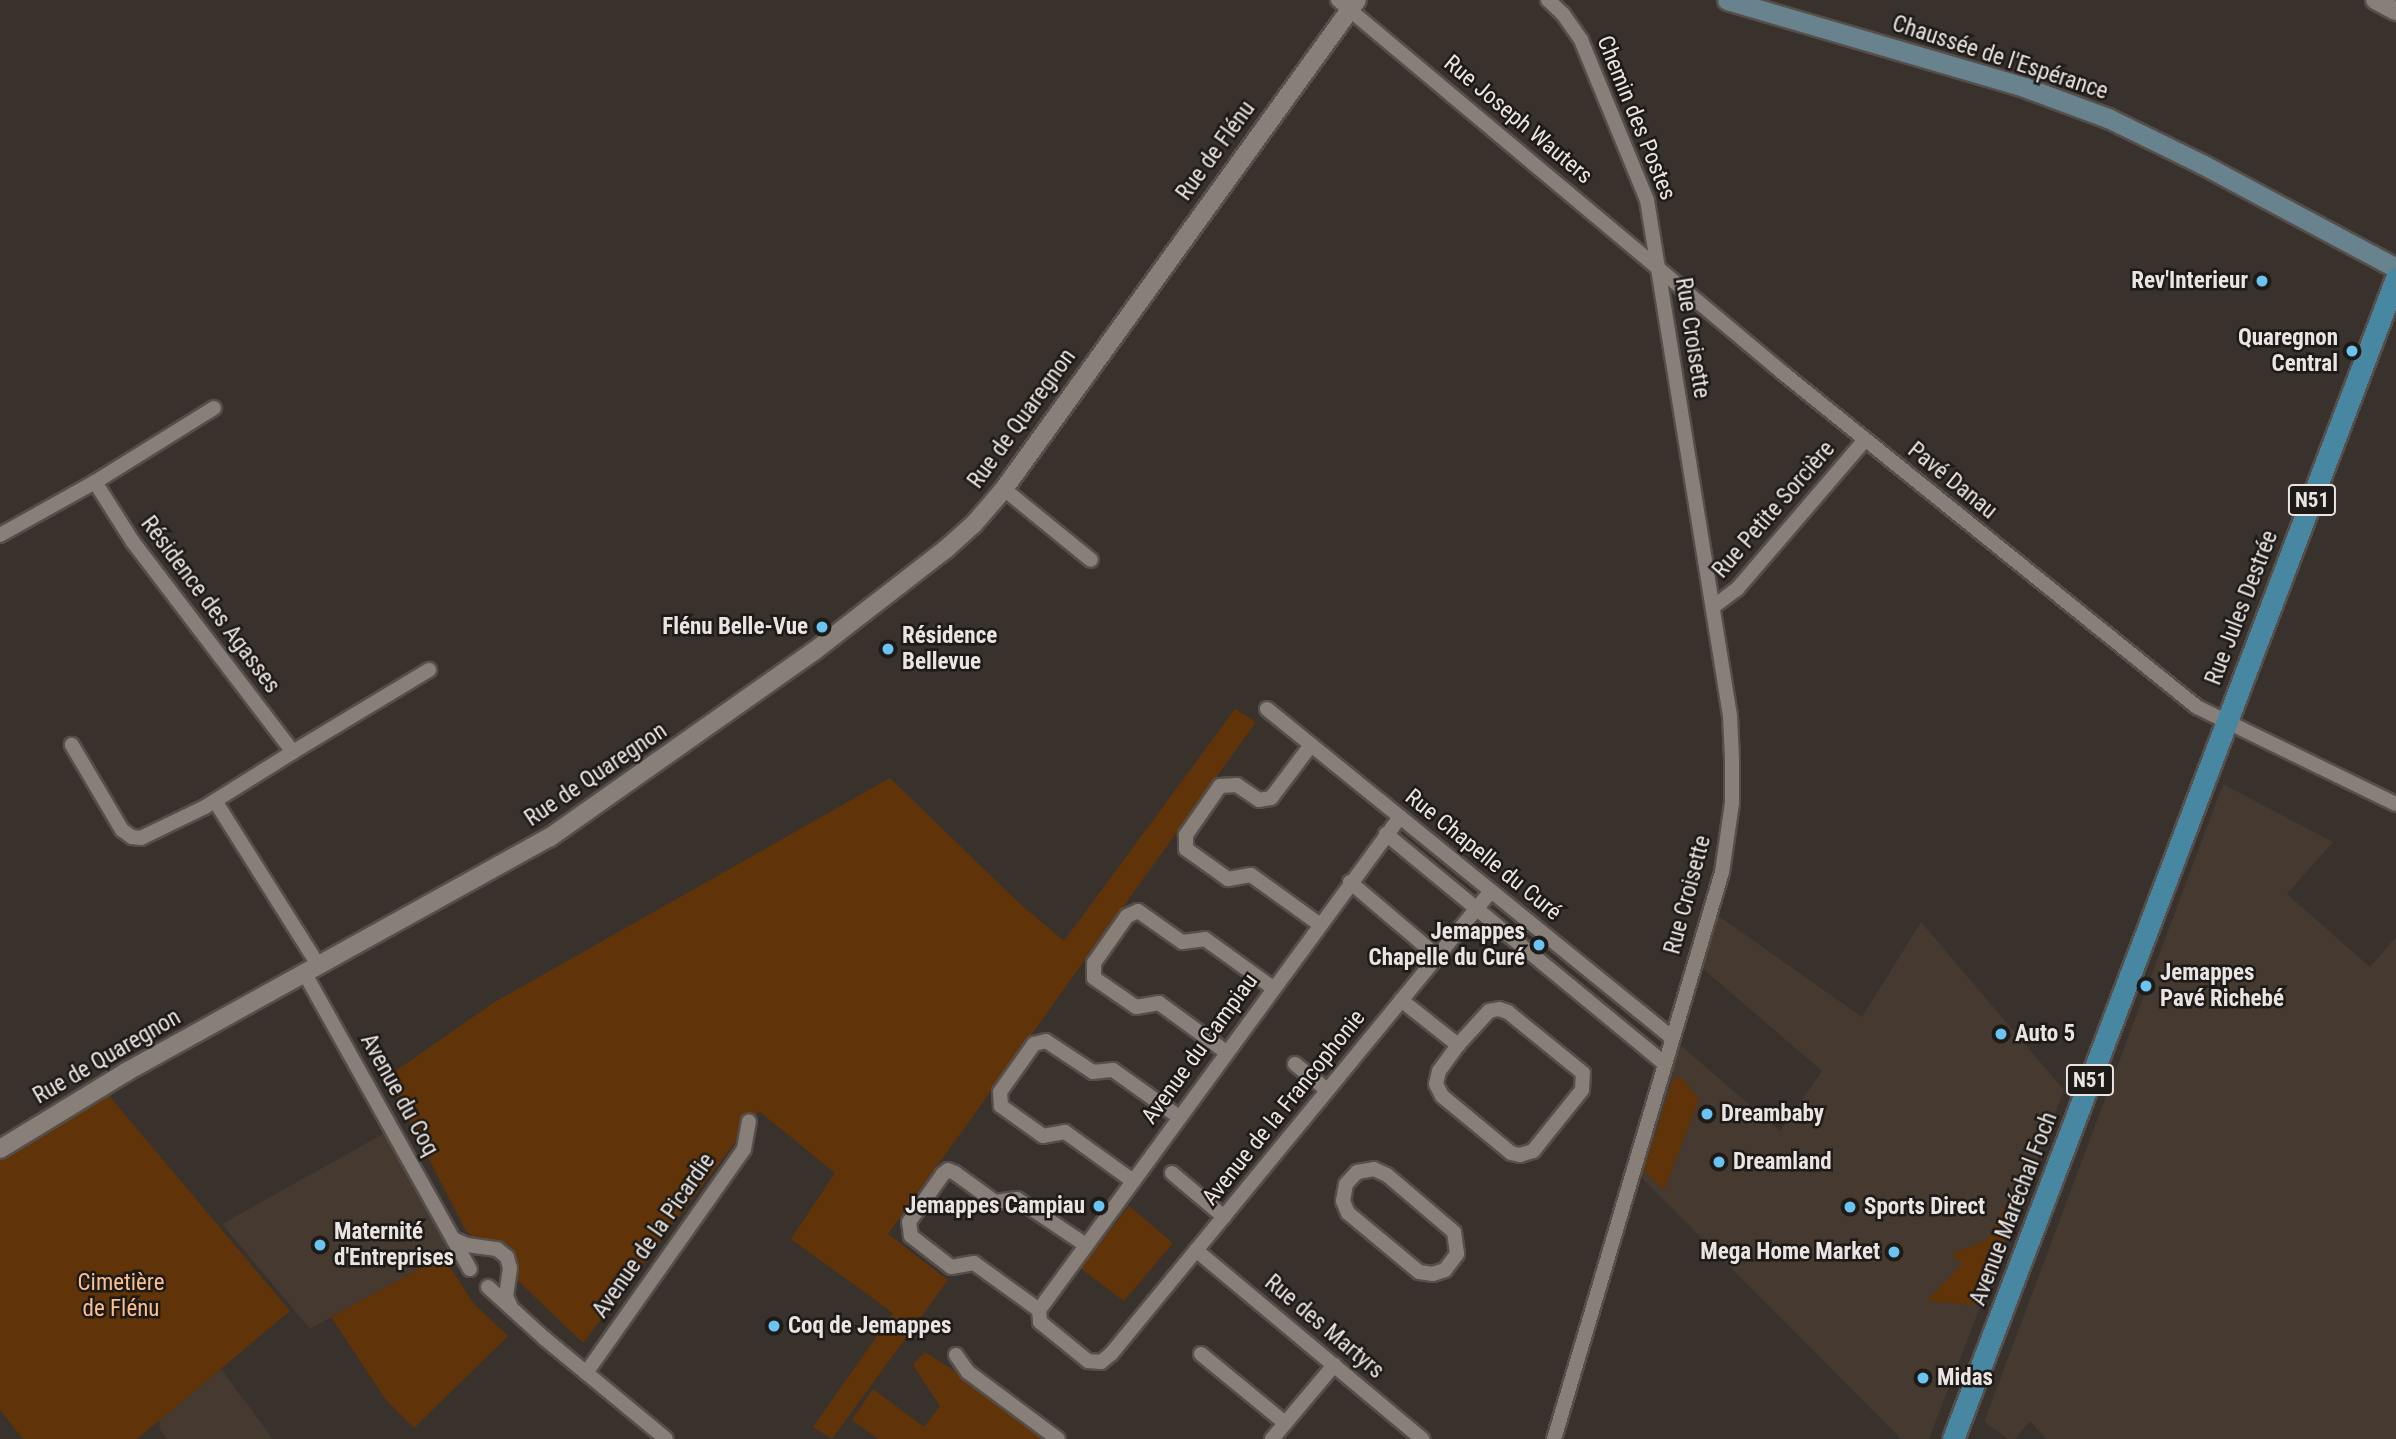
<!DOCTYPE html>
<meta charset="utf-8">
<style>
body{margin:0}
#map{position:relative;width:2396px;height:1439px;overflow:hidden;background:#38312c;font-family:"Roboto Condensed",sans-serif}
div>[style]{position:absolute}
.built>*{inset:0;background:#453930}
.green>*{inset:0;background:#603408}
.roads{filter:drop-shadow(2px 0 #554e4a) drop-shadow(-2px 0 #554e4a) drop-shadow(0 2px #554e4a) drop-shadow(0 -2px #554e4a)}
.minor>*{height:14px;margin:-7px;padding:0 7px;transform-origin:7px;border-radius:7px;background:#887f79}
.tertiary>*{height:18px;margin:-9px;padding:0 9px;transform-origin:9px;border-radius:9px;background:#887f79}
.secondary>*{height:19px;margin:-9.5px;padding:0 9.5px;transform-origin:9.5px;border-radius:9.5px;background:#68838e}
.primary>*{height:21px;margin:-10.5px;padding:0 10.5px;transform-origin:10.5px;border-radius:10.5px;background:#4887a2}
.dots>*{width:19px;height:19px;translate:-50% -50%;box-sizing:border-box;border:4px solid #1d1a17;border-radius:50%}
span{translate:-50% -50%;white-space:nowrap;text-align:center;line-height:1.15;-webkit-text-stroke:5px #1d1a17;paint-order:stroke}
.shield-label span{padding:2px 5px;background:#1d1a17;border:2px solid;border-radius:5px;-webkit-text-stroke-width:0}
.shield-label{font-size:21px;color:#eae5e2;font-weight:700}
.street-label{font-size:23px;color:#eae5e2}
.poi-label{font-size:23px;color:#eae5e2;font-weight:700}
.right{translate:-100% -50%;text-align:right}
.left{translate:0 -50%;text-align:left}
.park-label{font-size:23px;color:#fbbf92}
</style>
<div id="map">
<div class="built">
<div style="clip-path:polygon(2223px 784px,2333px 842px,2287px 894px,2370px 967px,2396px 937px,2396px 1439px,2046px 1439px,2030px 1421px,2015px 1439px,2008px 1439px,1984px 1422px)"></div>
<div style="clip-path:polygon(1710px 910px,1862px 1017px,1921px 922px,2064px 1090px,1929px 1439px,1901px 1439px,1633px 1169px,1671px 1037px,1780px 1131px,1822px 1071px,1694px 961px)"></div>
<div style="clip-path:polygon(392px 1129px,459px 1248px,310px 1329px,222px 1224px)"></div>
<div style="clip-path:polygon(221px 1369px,273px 1439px,167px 1439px,160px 1430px,159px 1420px)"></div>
</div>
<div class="green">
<div style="clip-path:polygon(1235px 709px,1256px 722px,888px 1234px,948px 1280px,832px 1439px,813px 1427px,893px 1313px,791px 1239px,835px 1173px,759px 1111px,583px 1343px,466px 1231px,387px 1077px,493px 1003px,890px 778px,1020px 904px,1064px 941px)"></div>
<div style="clip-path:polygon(1682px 1078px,1699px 1099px,1664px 1190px,1644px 1170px,1673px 1079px)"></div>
<div style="clip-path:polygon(101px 1086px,290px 1311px,137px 1439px,23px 1439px,0 1410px,0 1149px)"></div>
<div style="clip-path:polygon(2010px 1196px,2023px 1199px,1980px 1302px,1974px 1305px,1927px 1301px,1962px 1264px,1952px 1254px,1988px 1239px)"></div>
<div style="clip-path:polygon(1129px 1206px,1173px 1243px,1124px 1301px,1080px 1268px)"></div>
<div style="clip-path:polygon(443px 1256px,473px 1303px,508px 1336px,414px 1428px,386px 1400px,331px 1317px)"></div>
<div style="clip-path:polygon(925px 1352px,961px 1375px,1046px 1439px,878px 1439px,852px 1420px,873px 1389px,924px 1427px,940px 1406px,913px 1365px)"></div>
</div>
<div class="roads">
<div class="minor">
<div style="left:1338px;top:0;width:581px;rotate:39.97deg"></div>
<div style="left:1783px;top:373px;width:532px;rotate:38.9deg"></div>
<div style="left:2197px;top:707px;width:221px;rotate:26deg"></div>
<div style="left:1548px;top:0;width:21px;rotate:43deg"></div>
<div style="left:1563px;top:14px;width:32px;rotate:55deg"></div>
<div style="left:1581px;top:40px;width:173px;rotate:67.6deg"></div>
<div style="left:1647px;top:200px;width:523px;rotate:80.86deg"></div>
<div style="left:1730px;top:716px;width:43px;rotate:87.3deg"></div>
<div style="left:1732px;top:759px;width:44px;rotate:90deg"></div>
<div style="left:1732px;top:803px;width:70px;rotate:98.2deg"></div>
<div style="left:1722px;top:872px;width:591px;rotate:106.5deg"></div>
<div style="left:95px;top:482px;width:140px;rotate:-31.9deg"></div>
<div style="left:1004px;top:489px;width:112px;rotate:39.2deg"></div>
<div style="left:0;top:535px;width:109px;rotate:-29.2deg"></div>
<div style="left:95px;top:482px;width:71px;rotate:57.7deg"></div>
<div style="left:133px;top:542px;width:264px;rotate:52.7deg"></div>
<div style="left:293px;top:752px;width:104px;rotate:148deg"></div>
<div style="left:205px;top:807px;width:71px;rotate:154.2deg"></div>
<div style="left:141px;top:838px;width:9px;rotate:-174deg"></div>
<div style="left:132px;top:837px;width:12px;rotate:-145deg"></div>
<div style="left:122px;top:830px;width:99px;rotate:-120.5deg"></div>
<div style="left:1713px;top:607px;width:31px;rotate:-37deg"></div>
<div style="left:1738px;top:588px;width:195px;rotate:-49.4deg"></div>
<div style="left:1267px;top:709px;width:520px;rotate:39.07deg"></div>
<div style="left:1311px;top:745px;width:66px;rotate:127deg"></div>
<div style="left:1271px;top:798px;width:12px;rotate:171deg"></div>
<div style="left:1259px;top:800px;width:27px;rotate:-146deg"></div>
<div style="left:1237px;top:785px;width:17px;rotate:177deg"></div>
<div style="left:1220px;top:786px;width:60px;rotate:124.8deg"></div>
<div style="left:1186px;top:835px;width:14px;rotate:90deg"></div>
<div style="left:1186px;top:849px;width:52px;rotate:35.5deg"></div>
<div style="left:1228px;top:879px;width:23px;rotate:-10deg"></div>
<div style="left:1251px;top:875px;width:84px;rotate:35.8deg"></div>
<div style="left:293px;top:752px;width:159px;rotate:-31.1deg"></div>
<div style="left:215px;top:801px;width:195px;rotate:57.8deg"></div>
<div style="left:1386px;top:834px;width:360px;rotate:39.5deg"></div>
<div style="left:1350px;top:882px;width:114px;rotate:40.4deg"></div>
<div style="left:305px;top:974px;width:338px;rotate:60.8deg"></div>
<div style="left:1401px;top:1000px;width:73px;rotate:38.3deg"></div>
<div style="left:1458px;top:1045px;width:32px;rotate:126deg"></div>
<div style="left:1439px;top:1071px;width:13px;rotate:103deg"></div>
<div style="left:1436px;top:1084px;width:13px;rotate:63deg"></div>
<div style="left:1442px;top:1096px;width:89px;rotate:39.6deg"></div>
<div style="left:1511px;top:1153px;width:9px;rotate:13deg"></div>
<div style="left:1520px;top:1155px;width:14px;rotate:-17deg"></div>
<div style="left:1533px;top:1151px;width:78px;rotate:-51.2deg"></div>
<div style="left:1582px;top:1090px;width:17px;rotate:-87deg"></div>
<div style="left:1583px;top:1073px;width:97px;rotate:-140.9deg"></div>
<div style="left:1508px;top:1012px;width:9px;rotate:-162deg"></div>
<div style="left:1499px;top:1009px;width:10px;rotate:169deg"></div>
<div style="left:1489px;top:1011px;width:46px;rotate:132.4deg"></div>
<div style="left:1226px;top:1052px;width:83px;rotate:-143.8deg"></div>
<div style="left:1159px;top:1003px;width:23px;rotate:170deg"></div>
<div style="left:1136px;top:1007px;width:51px;rotate:-145.4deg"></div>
<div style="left:1094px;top:978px;width:15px;rotate:-90deg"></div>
<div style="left:1094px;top:963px;width:57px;rotate:-54.9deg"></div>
<div style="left:1127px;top:916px;width:12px;rotate:-24deg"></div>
<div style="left:1138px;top:911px;width:54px;rotate:35.2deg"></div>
<div style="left:1182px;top:942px;width:23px;rotate:-7deg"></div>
<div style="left:1205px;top:939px;width:84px;rotate:35.8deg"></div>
<div style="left:1295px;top:1064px;width:41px;rotate:39.1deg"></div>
<div style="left:1374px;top:1169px;width:14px;rotate:25deg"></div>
<div style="left:1387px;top:1175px;width:88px;rotate:40.4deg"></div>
<div style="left:1454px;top:1232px;width:22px;rotate:82deg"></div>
<div style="left:1457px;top:1254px;width:20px;rotate:127deg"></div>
<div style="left:1445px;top:1270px;width:13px;rotate:162deg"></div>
<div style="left:1433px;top:1274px;width:14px;rotate:-172deg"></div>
<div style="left:1419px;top:1272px;width:92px;rotate:-140.3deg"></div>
<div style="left:1348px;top:1213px;width:13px;rotate:-113deg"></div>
<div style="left:1343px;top:1201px;width:17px;rotate:-80deg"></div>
<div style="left:1346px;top:1184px;width:16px;rotate:-47deg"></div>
<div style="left:1357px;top:1172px;width:17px;rotate:-10deg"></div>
<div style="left:1172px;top:1173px;width:68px;rotate:40.2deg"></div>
<div style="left:1133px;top:1181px;width:84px;rotate:-144.2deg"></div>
<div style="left:1065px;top:1132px;width:22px;rotate:170deg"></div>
<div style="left:1043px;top:1136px;width:52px;rotate:-144.5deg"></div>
<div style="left:1001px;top:1106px;width:14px;rotate:-94deg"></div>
<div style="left:1000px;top:1092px;width:59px;rotate:-54.7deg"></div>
<div style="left:1034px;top:1044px;width:12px;rotate:-14deg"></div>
<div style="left:1046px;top:1041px;width:56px;rotate:33.4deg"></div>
<div style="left:1093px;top:1072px;width:20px;rotate:-6deg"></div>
<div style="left:1113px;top:1070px;width:81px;rotate:35.5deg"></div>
<div style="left:453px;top:1239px;width:15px;rotate:23deg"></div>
<div style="left:467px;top:1245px;width:30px;rotate:8deg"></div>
<div style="left:497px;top:1249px;width:13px;rotate:39deg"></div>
<div style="left:507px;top:1257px;width:11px;rotate:75deg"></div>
<div style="left:510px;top:1268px;width:28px;rotate:98deg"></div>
<div style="left:506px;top:1296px;width:12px;rotate:66deg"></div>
<div style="left:1196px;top:1250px;width:295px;rotate:39.9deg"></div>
<div style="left:488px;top:1287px;width:76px;rotate:42.3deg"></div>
<div style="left:544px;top:1338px;width:158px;rotate:39.6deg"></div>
<div style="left:1039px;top:1310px;width:12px;rotate:85deg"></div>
<div style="left:1040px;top:1322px;width:62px;rotate:39.1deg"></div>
<div style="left:1088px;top:1361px;width:13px;rotate:4deg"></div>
<div style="left:1101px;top:1362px;width:13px;rotate:-39deg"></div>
<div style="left:1111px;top:1354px;width:599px;rotate:-50.62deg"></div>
<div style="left:1039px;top:1310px;width:611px;rotate:-53.79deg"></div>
<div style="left:1039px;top:1310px;width:80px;rotate:-144.1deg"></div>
<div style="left:974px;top:1263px;width:23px;rotate:170deg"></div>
<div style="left:951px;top:1267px;width:51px;rotate:-142.2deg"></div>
<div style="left:911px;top:1236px;width:14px;rotate:-98deg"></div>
<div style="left:909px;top:1222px;width:59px;rotate:-54.7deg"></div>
<div style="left:943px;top:1174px;width:6px;rotate:-39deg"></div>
<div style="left:948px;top:1170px;width:8px;rotate:23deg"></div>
<div style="left:955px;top:1173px;width:49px;rotate:35.9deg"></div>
<div style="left:995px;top:1202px;width:22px;rotate:-8deg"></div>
<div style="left:1017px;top:1199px;width:83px;rotate:33.7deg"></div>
<div style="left:1201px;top:1354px;width:109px;rotate:39.4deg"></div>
<div style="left:956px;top:1355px;width:21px;rotate:55deg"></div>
<div style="left:968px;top:1372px;width:112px;rotate:36.7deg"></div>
<div style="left:586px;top:1373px;width:274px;rotate:-54.8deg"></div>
<div style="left:744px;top:1149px;width:28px;rotate:-80deg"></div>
<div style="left:1272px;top:1439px;width:97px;rotate:-50deg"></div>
</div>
<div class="tertiary">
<div style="left:2375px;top:0;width:24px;rotate:28deg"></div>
<div style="left:0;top:1149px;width:148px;rotate:-31.4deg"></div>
<div style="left:126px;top:1072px;width:483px;rotate:-29deg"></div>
<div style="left:549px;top:838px;width:323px;rotate:-35.2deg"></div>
<div style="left:813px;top:652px;width:168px;rotate:-37.8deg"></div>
<div style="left:946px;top:549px;width:36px;rotate:-42deg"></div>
<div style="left:973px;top:525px;width:48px;rotate:-49.3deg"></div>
<div style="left:1004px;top:489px;width:603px;rotate:-54.18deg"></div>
</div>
<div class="secondary">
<div style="left:1727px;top:0;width:309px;rotate:16.3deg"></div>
<div style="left:2024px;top:87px;width:90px;rotate:20.3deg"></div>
<div style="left:2108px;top:118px;width:105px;rotate:26.1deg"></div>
<div style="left:2202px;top:164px;width:220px;rotate:28.2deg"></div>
</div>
<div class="primary">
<div style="left:1953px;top:1439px;width:1243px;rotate:-69.11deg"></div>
</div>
</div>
<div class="dots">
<div style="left:2262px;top:281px;background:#6bc3f2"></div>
<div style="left:2352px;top:351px;background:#6bc3f2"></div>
<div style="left:822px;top:627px;background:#6bc3f2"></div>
<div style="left:888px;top:649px;background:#6bc3f2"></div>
<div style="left:1539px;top:945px;background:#6bc3f2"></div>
<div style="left:2146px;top:986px;background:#6bc3f2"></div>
<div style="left:2001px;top:1034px;background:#6bc3f2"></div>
<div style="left:1707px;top:1114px;background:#6bc3f2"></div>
<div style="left:1719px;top:1162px;background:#6bc3f2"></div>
<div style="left:1099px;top:1206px;background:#6bc3f2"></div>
<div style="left:1850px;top:1207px;background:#6bc3f2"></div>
<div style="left:320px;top:1245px;background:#6bc3f2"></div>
<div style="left:1894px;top:1252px;background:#6bc3f2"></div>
<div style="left:774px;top:1326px;background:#6bc3f2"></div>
<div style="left:1923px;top:1378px;background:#6bc3f2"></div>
</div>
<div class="shield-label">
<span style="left:2312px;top:500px">N51</span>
<span style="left:2090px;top:1080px">N51</span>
</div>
<div class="street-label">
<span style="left:2000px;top:58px;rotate:18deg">Chaussée de l'Espérance</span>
<span style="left:1636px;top:118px;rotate:68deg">Chemin des Postes</span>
<span style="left:1518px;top:120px;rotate:40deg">Rue Joseph Wauters</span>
<span style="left:1216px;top:151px;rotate:-54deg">Rue de Flénu</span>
<span style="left:1692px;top:338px;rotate:81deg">Rue Croisette</span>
<span style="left:1022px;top:419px;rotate:-54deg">Rue de Quaregnon</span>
<span style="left:1952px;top:481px;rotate:39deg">Pavé Danau</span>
<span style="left:1774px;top:510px;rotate:-49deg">Rue Petite Sorcière</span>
<span style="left:210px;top:605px;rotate:53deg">Résidence des Agasses</span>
<span style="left:2242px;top:608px;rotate:-69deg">Rue Jules Destrée</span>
<span style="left:596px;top:775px;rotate:-34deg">Rue de Quaregnon</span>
<span style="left:1483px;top:855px;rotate:39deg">Rue Chapelle du Curé</span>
<span style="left:1688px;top:895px;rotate:-75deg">Rue Croisette</span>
<span style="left:1200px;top:1049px;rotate:-54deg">Avenue du Campiau</span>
<span style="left:107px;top:1057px;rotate:-30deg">Rue de Quaregnon</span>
<span style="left:399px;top:1095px;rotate:61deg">Avenue du Coq</span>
<span style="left:1284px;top:1108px;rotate:-51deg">Avenue de la Francophonie</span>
<span style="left:2014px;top:1209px;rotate:-69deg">Avenue Maréchal Foch</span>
<span style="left:654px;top:1236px;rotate:-55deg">Avenue de la Picardie</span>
<span style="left:1324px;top:1327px;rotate:40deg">Rue des Martyrs</span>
</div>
<div class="poi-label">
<span class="right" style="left:2248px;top:281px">Rev'Interieur</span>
<span class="right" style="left:2338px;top:351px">Quaregnon<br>Central</span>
<span class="right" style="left:808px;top:627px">Flénu Belle-Vue</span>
<span class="left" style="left:902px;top:649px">Résidence<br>Bellevue</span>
<span class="right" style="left:1525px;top:945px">Jemappes<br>Chapelle du Curé</span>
<span class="left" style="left:2160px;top:986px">Jemappes<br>Pavé Richebé</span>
<span class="left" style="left:2015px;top:1034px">Auto 5</span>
<span class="left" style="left:1721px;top:1114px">Dreambaby</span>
<span class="left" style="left:1733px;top:1162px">Dreamland</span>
<span class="right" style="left:1085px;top:1206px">Jemappes Campiau</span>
<span class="left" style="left:1864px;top:1207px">Sports Direct</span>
<span class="left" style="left:334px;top:1245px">Maternité<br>d'Entreprises</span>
<span class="right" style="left:1880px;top:1252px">Mega Home Market</span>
<span class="left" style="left:788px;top:1326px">Coq de Jemappes</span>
<span class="left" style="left:1937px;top:1378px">Midas</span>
</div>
<div class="park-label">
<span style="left:121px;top:1296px">Cimetière<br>de Flénu</span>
</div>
</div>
